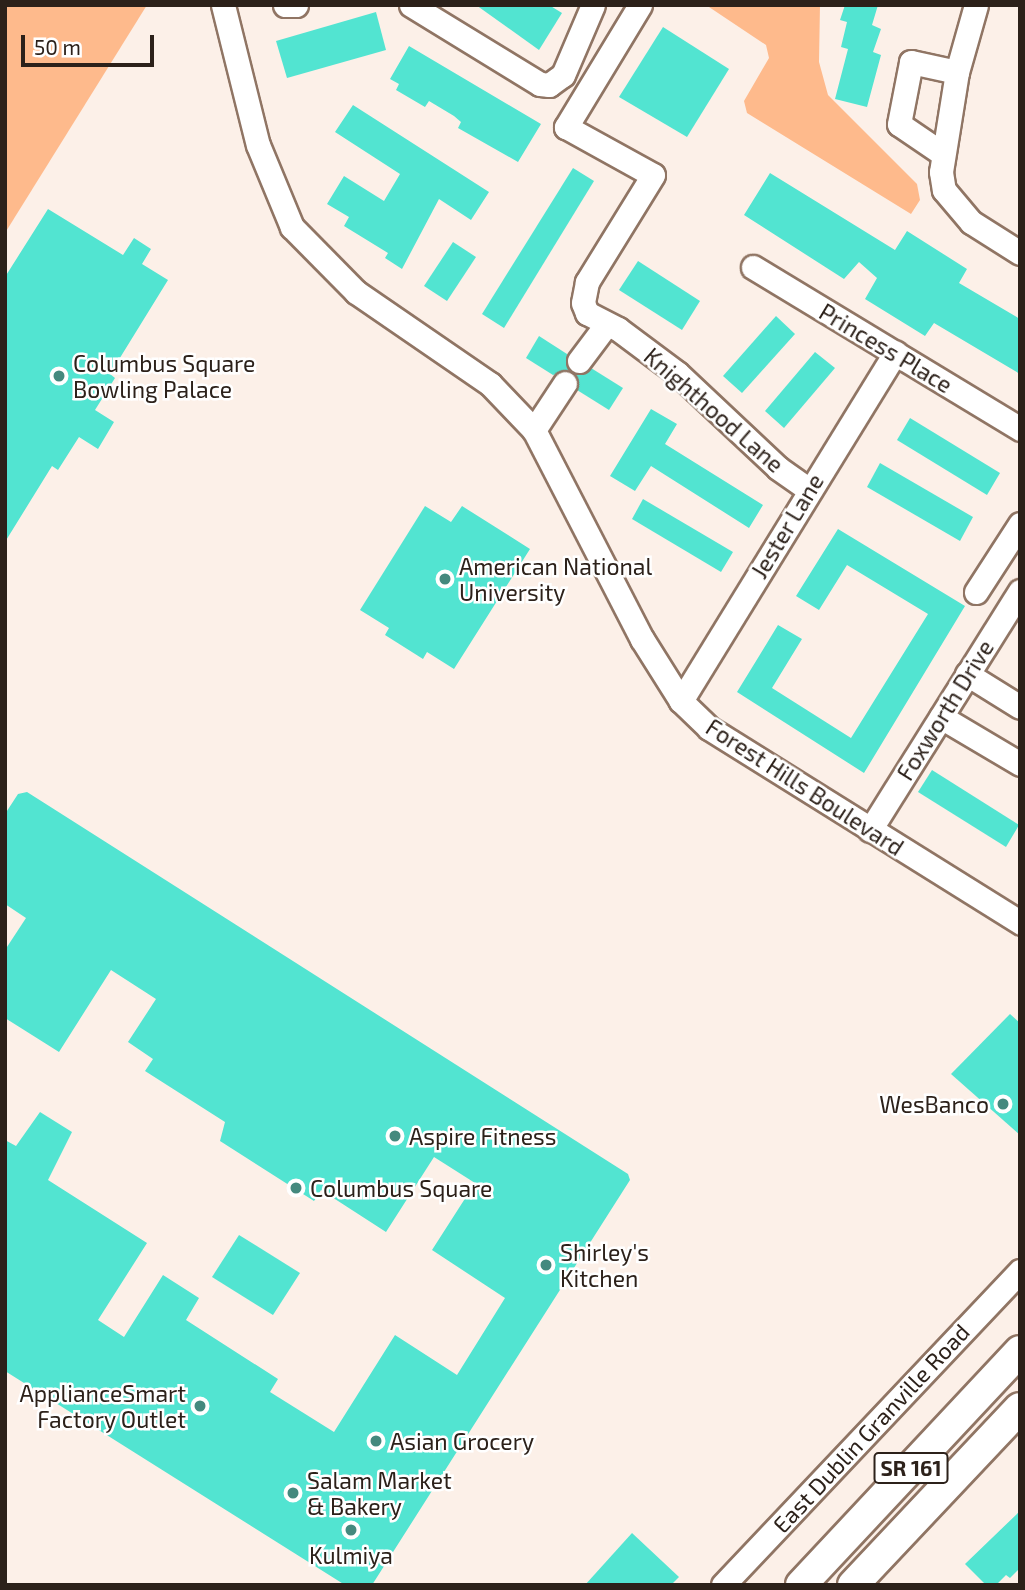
<!DOCTYPE html>
<style>
body{margin:0}
#map{position:relative;width:1025px;height:1590px;overflow:hidden;background:#fcf0e8;font-family:"Exo 2",sans-serif}
div>[style]{position:absolute}
.green>*{inset:0;background:#feba8c}
.building>*{inset:0;background:#52e4d1}
.roads{filter:drop-shadow(2px 0 #907564) drop-shadow(-2px 0 #907564) drop-shadow(0 2px #907564) drop-shadow(0 -2px #907564)}
.minor>*{height:23px;margin:-11.5px;padding:0 11.5px;transform-origin:11.5px;border-radius:11.5px;background:#fff}
.major>*{height:30px;margin:-15px;padding:0 15px;transform-origin:15px;border-radius:15px;background:#fff}
.dots>*{width:19px;height:19px;translate:-50% -50%;box-sizing:border-box;border:4px solid #fff;border-radius:50%}
span{translate:-50% -50%;white-space:nowrap;text-align:center;line-height:1.15;-webkit-text-stroke:5px #fff;paint-order:stroke}
.shield-label span{padding:2px 5px;background:#fff;border:2px solid;border-radius:5px;-webkit-text-stroke-width:0}
.shield-label{font-size:21px;color:#2c211a;font-weight:700}
.street-label{font-size:23px;color:#2c211a}
.poi-label{font-size:23px;color:#2c211a}
.left{translate:0 -50%;text-align:left}
.right{translate:-100% -50%;text-align:right}
.frame{position:absolute;inset:0;border:7px solid #2c211a;pointer-events:none}
.scale{position:absolute;left:21px;top:35px;width:133px;height:32px;box-sizing:border-box;border:4px solid #2c211a;border-top:0;padding-left:9px;font-size:21px;line-height:24px;white-space:nowrap;color:#2c211a;-webkit-text-stroke:5px #fff;paint-order:stroke}
</style>
<div id="map">
<div class="green">
<div style="clip-path:polygon(5px 5px,147px 5px,5px 233px)"></div>
<div style="clip-path:polygon(706px 5px,820px 5px,819px 62px,828px 95px,917px 184px,920px 200px,911px 214px,747px 113px,744px 101px,769px 58px,766px 45px)"></div>
</div>
<div class="building">
<div style="clip-path:polygon(476px 5px,549px 5px,562px 13px,539px 50px)"></div>
<div style="clip-path:polygon(845px 5px,878px 5px,872px 25px,881px 29px,873px 52px,881px 55px,867px 107px,835px 99px,848px 49px,841px 47px,847px 22px,840px 20px)"></div>
<div style="clip-path:polygon(376px 12px,386px 50px,287px 78px,276px 41px)"></div>
<div style="clip-path:polygon(663px 27px,729px 69px,687px 137px,619px 97px)"></div>
<div style="clip-path:polygon(409px 46px,541px 124px,518px 162px,458px 128px,461px 122px,454px 116px,429px 101px,425px 107px,396px 90px,399px 84px,390px 79px)"></div>
<div style="clip-path:polygon(353px 105px,489px 192px,471px 220px,439px 199px,402px 269px,385px 258px,388px 253px,344px 226px,349px 217px,327px 204px,344px 176px,384px 201px,400px 174px,335px 132px)"></div>
<div style="clip-path:polygon(573px 168px,594px 181px,504px 328px,482px 314px)"></div>
<div style="clip-path:polygon(770px 173px,895px 250px,907px 231px,967px 269px,959px 283px,1020px 319px,1020px 374px,934px 323px,925px 336px,865px 299px,877px 278px,859px 262px,844px 279px,744px 215px)"></div>
<div style="clip-path:polygon(48px 209px,123px 255px,134px 238px,151px 249px,142px 264px,168px 280px,110px 374px,115px 378px,95px 410px,114px 422px,98px 449px,79px 437px,58px 470px,52px 466px,5px 542px,5px 277px)"></div>
<div style="clip-path:polygon(453px 242px,476px 257px,447px 301px,424px 286px)"></div>
<div style="clip-path:polygon(638px 261px,700px 301px,682px 330px,619px 290px)"></div>
<div style="clip-path:polygon(776px 316px,795px 334px,742px 393px,723px 376px)"></div>
<div style="clip-path:polygon(539px 336px,567px 354px,569px 370px,553px 375px,526px 358px)"></div>
<div style="clip-path:polygon(815px 352px,835px 368px,784px 428px,765px 411px)"></div>
<div style="clip-path:polygon(591px 368px,623px 388px,609px 410px,577px 390px,575px 374px)"></div>
<div style="clip-path:polygon(651px 409px,677px 424px,665px 444px,763px 505px,749px 528px,651px 466px,635px 491px,610px 476px)"></div>
<div style="clip-path:polygon(910px 418px,1000px 473px,987px 495px,897px 440px)"></div>
<div style="clip-path:polygon(880px 463px,973px 517px,960px 541px,867px 487px)"></div>
<div style="clip-path:polygon(643px 499px,733px 552px,721px 572px,632px 519px)"></div>
<div style="clip-path:polygon(425px 506px,451px 522px,462px 506px,530px 549px,454px 669px,427px 652px,423px 659px,385px 635px,389px 628px,360px 610px)"></div>
<div style="clip-path:polygon(838px 529px,965px 606px,864px 773px,737px 692px,778px 625px,802px 639px,772px 688px,851px 738px,928px 614px,847px 565px,819px 610px,796px 596px)"></div>
<div style="clip-path:polygon(932px 770px,1019px 825px,1006px 847px,918px 792px)"></div>
<div style="clip-path:polygon(27px 792px,628px 1174px,630px 1180px,372px 1585px,345px 1585px,5px 1371px,5px 1140px,16px 1146px,40px 1112px,72px 1132px,48px 1180px,147px 1243px,98px 1320px,124px 1337px,163px 1275px,199px 1298px,186px 1320px,278px 1379px,270px 1392px,334px 1432px,395px 1335px,457px 1375px,505px 1298px,432px 1250px,475px 1183px,434px 1157px,386px 1232px,321px 1190px,314px 1201px,220px 1141px,225px 1122px,145px 1071px,153px 1059px,128px 1042px,156px 999px,111px 970px,59px 1052px,5px 1018px,5px 950px,26px 918px,5px 904px,5px 814px,18px 794px)"></div>
<div style="clip-path:polygon(1010px 1014px,1020px 1023px,1020px 1135px,951px 1074px)"></div>
<div style="clip-path:polygon(239px 1235px,300px 1273px,273px 1315px,212px 1277px)"></div>
<div style="clip-path:polygon(1020px 1511px,1020px 1568px,1010px 1578px,1006px 1575px,996px 1585px,986px 1585px,965px 1564px)"></div>
<div style="clip-path:polygon(632px 1533px,679px 1577px,671px 1585px,585px 1585px)"></div>
</div>
<div class="roads">
<div class="minor">
<div style="left:223px;top:5px;width:144px;rotate:76deg"></div>
<div style="left:258px;top:145px;width:89px;rotate:67.5deg"></div>
<div style="left:292px;top:227px;width:91px;rotate:45.4deg"></div>
<div style="left:356px;top:292px;width:163px;rotate:34.5deg"></div>
<div style="left:490px;top:384px;width:64px;rotate:46.3deg"></div>
<div style="left:534px;top:430px;width:235px;rotate:62.7deg"></div>
<div style="left:642px;top:639px;width:73px;rotate:57.8deg"></div>
<div style="left:681px;top:701px;width:39px;rotate:44deg"></div>
<div style="left:709px;top:728px;width:367px;rotate:32deg"></div>
<div style="left:285px;top:5px;width:11px"></div>
<div style="left:411px;top:5px;width:151px;rotate:31.5deg"></div>
<div style="left:540px;top:84px;width:9px;rotate:6deg"></div>
<div style="left:549px;top:85px;width:17px;rotate:-36deg"></div>
<div style="left:563px;top:75px;width:76px;rotate:-66.8deg"></div>
<div style="left:640px;top:5px;width:143px;rotate:121.2deg"></div>
<div style="left:566px;top:127px;width:99px;rotate:28.9deg"></div>
<div style="left:653px;top:175px;width:126px;rotate:121.7deg"></div>
<div style="left:587px;top:282px;width:21px;rotate:101deg"></div>
<div style="left:583px;top:303px;width:11px;rotate:68deg"></div>
<div style="left:587px;top:313px;width:35px;rotate:27deg"></div>
<div style="left:618px;top:329px;width:74px;rotate:36.7deg"></div>
<div style="left:677px;top:373px;width:139px;rotate:43.2deg"></div>
<div style="left:778px;top:468px;width:38px;rotate:35deg"></div>
<div style="left:976px;top:5px;width:70px;rotate:105.8deg"></div>
<div style="left:957px;top:72px;width:101px;rotate:99.1deg"></div>
<div style="left:941px;top:172px;width:18px;rotate:81deg"></div>
<div style="left:944px;top:190px;width:42px;rotate:49.8deg"></div>
<div style="left:971px;top:222px;width:58px;rotate:32.3deg"></div>
<div style="left:943px;top:154px;width:53px;rotate:-145.7deg"></div>
<div style="left:899px;top:124px;width:63px;rotate:-79deg"></div>
<div style="left:911px;top:62px;width:47px;rotate:12.3deg"></div>
<div style="left:753px;top:267px;width:312px;rotate:31.2deg"></div>
<div style="left:579px;top:361px;width:45px;rotate:-53.1deg"></div>
<div style="left:534px;top:430px;width:56px;rotate:-56.6deg"></div>
<div style="left:976px;top:592px;width:81px;rotate:-57.1deg"></div>
<div style="left:967px;top:674px;width:62px;rotate:31.9deg"></div>
<div style="left:681px;top:701px;width:409px;rotate:-58.4deg"></div>
<div style="left:941px;top:717px;width:92px;rotate:30.7deg"></div>
<div style="left:870px;top:830px;width:282px;rotate:-57.9deg"></div>
<div style="left:723px;top:1585px;width:432px;rotate:-46.6deg"></div>
</div>
<div class="major">
<div style="left:801px;top:1585px;width:320px;rotate:-46.9deg"></div>
<div style="left:853px;top:1585px;width:243px;rotate:-46.7deg"></div>
</div>
</div>
<div class="dots">
<div style="left:59px;top:376px;background:#44897e"></div>
<div style="left:445px;top:579px;background:#44897e"></div>
<div style="left:1003px;top:1104px;background:#44897e"></div>
<div style="left:395px;top:1136px;background:#44897e"></div>
<div style="left:296px;top:1188px;background:#44897e"></div>
<div style="left:546px;top:1265px;background:#44897e"></div>
<div style="left:200px;top:1406px;background:#44897e"></div>
<div style="left:376px;top:1441px;background:#44897e"></div>
<div style="left:293px;top:1493px;background:#44897e"></div>
<div style="left:351px;top:1530px;background:#44897e"></div>
</div>
<div class="shield-label">
<span style="left:911px;top:1468px">SR 161</span>
</div>
<div class="street-label">
<span style="left:886px;top:348px;rotate:31deg">Princess Place</span>
<span style="left:714px;top:410px;rotate:41deg">Knighthood Lane</span>
<span style="left:787px;top:526px;rotate:-59deg">Jester Lane</span>
<span style="left:945px;top:710px;rotate:-58deg">Foxworth Drive</span>
<span style="left:805px;top:787px;rotate:33deg">Forest Hills Boulevard</span>
<span style="left:871px;top:1428px;rotate:-47deg">East Dublin Granville Road</span>
</div>
<div class="poi-label">
<span class="left" style="left:73px;top:376px">Columbus Square<br>Bowling Palace</span>
<span class="left" style="left:459px;top:579px">American National<br>University</span>
<span class="right" style="left:989px;top:1104px">WesBanco</span>
<span class="left" style="left:409px;top:1136px">Aspire Fitness</span>
<span class="left" style="left:310px;top:1188px">Columbus Square</span>
<span class="left" style="left:560px;top:1265px">Shirley's<br>Kitchen</span>
<span class="right" style="left:186px;top:1406px">ApplianceSmart<br>Factory Outlet</span>
<span class="left" style="left:390px;top:1441px">Asian Grocery</span>
<span class="left" style="left:307px;top:1493px">Salam Market<br>&amp; Bakery</span>
<span style="left:351px;top:1555px">Kulmiya</span>
</div>
<div class="frame"></div>
<div class="scale">50 m</div>
</div>
